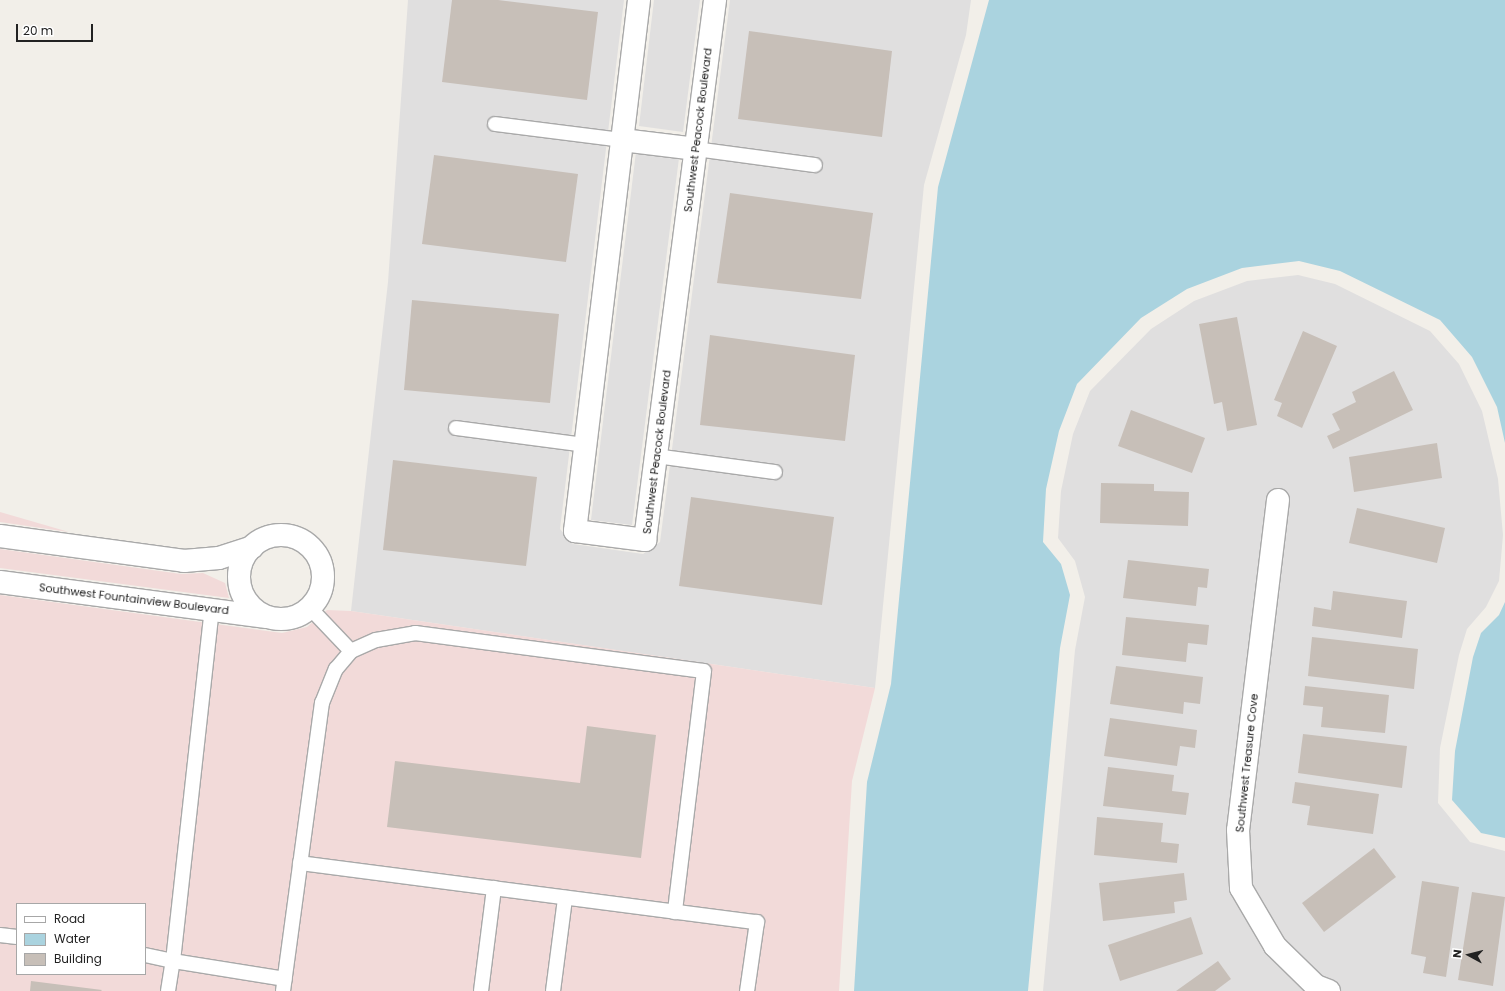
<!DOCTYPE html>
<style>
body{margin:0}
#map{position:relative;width:1505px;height:991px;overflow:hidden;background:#f2efe9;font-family:Poppins,sans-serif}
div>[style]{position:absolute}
.residential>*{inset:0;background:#e0dfdf}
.commercial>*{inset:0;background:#f2dad9}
.water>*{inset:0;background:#aad3df}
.building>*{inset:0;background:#c7bfb8}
.roads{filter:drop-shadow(1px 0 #a9a9a9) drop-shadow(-1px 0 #a9a9a9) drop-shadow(0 1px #a9a9a9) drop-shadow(0 -1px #a9a9a9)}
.lane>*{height:14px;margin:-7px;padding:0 7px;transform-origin:7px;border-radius:7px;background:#fff}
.street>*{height:22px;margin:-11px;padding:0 11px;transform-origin:11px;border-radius:11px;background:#fff}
.street>.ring{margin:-11px;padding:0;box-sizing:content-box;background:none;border:22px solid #fff;border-radius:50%}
span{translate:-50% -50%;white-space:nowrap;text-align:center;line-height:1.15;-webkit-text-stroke:4px #fff;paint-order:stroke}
.street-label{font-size:11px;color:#222}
.legend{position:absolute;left:16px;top:903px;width:130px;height:72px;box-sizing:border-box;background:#fff;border:1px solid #a7a7a7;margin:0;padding:5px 7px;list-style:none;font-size:12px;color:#222}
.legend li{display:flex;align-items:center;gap:8px;height:20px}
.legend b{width:20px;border:1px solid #a7a7a7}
.north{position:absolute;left:1449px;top:935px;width:40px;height:40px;-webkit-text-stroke:3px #fff;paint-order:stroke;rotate:277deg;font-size:11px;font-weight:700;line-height:16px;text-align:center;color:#222}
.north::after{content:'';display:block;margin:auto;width:14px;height:18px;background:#222;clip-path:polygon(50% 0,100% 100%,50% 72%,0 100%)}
.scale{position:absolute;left:16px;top:24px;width:77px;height:18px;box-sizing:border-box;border:2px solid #222;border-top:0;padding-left:5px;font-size:12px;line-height:14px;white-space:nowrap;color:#222;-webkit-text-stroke:3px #fff;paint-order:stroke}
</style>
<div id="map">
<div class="residential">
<div style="clip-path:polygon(408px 0,624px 0,560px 529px,573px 544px,643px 554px,660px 542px,730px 0,971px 0,966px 35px,924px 185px,875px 688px,351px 611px,388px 282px)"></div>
<div style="clip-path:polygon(654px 0,700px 0,683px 132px,639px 126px)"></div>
<div style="clip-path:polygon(636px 152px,679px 158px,632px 525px,591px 520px)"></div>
<div style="clip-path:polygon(1298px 275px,1335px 284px,1430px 331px,1459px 364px,1482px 411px,1498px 479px,1503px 535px,1499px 581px,1486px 607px,1467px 629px,1459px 655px,1440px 748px,1438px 803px,1470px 842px,1505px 851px,1505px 991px,1043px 991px,1075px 650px,1085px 597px,1075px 561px,1058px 538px,1061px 491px,1073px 434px,1090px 391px,1151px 329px,1194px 301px,1247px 281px)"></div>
</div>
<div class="commercial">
<div style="clip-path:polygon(0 512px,69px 532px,0 522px)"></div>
<div style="clip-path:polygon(0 549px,181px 574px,203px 573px,225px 583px,229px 598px,0 568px)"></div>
<div style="clip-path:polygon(evenodd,0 595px,282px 633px,307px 627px,327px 610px,351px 611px,875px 688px,852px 781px,839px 991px,0 991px,0 595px,17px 904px,145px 904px,145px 974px,17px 974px,17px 904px)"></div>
</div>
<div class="water">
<div style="clip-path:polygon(989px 0,1505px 0,1505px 443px,1497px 407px,1472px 357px,1440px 320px,1340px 271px,1299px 261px,1242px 268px,1187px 289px,1141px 318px,1077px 384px,1059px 431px,1046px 489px,1043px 542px,1061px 564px,1070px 595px,1060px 648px,1028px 991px,854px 991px,867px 782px,891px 684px,938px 187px)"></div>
<div style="clip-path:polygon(1505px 602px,1505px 838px,1481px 833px,1452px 800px,1455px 751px,1473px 657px,1481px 633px,1499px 615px)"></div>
</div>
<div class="building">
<div style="clip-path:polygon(452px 0,498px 0,598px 12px,587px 100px,442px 82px)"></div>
<div style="clip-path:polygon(749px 31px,892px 51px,882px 137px,738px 119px)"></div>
<div style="clip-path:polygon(434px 155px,578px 174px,566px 262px,422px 244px)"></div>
<div style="clip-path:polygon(730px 193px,873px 213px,861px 299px,717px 283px)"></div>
<div style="clip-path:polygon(412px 300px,559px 314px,550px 403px,404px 390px)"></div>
<div style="clip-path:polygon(1237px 317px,1257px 425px,1227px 431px,1222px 402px,1214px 404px,1199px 324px)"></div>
<div style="clip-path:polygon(1303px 331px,1337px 346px,1302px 428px,1277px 416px,1282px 403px,1274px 400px)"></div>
<div style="clip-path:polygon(710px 335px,855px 355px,845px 441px,700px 425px)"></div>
<div style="clip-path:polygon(1394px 371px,1413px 410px,1333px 449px,1327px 436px,1340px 430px,1332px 414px,1356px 402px,1352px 392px)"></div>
<div style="clip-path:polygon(1131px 410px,1205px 438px,1192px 473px,1118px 446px)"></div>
<div style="clip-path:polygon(1437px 443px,1442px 478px,1354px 492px,1349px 457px)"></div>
<div style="clip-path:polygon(393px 460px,537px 477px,526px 566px,383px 550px)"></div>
<div style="clip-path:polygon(1101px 483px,1154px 484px,1154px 491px,1189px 492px,1188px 526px,1100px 523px)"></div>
<div style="clip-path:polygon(691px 497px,834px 517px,822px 605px,679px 586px)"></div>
<div style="clip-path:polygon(1357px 508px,1445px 528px,1437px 563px,1349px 543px)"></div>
<div style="clip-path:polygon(1128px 560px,1209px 569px,1207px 588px,1198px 587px,1196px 606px,1123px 598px)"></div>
<div style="clip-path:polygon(1333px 591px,1407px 601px,1402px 638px,1312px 626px,1314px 607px,1331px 610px)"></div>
<div style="clip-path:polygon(1126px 617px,1209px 625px,1207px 645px,1188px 643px,1186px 662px,1122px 655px)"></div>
<div style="clip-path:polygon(1312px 637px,1418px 649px,1414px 689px,1308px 676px)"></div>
<div style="clip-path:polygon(1116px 666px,1203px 677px,1200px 704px,1184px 702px,1183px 714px,1110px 704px)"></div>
<div style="clip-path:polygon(1305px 686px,1389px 695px,1385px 733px,1321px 727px,1323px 707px,1303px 705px)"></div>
<div style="clip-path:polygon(1110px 718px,1197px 730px,1195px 748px,1180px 746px,1177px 766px,1104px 756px)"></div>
<div style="clip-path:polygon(587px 726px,656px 735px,641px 858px,387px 827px,395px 761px,580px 783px)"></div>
<div style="clip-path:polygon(1303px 734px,1407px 746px,1402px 788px,1298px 773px)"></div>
<div style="clip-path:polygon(1108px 767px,1174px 775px,1172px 791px,1189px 793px,1186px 815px,1103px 806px)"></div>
<div style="clip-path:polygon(1295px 782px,1379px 794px,1373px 834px,1307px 825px,1310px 806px,1292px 803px)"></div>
<div style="clip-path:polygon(1097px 817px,1163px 823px,1161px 842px,1179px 844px,1177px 863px,1094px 855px)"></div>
<div style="clip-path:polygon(1374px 848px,1396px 877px,1324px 932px,1302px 903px)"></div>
<div style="clip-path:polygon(1184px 873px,1187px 900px,1174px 902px,1175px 913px,1103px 921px,1099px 883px)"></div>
<div style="clip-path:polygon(1422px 881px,1459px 887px,1446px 977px,1423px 973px,1426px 957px,1411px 954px)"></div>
<div style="clip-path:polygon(1472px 892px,1505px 897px,1493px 986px,1458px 980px)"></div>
<div style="clip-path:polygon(1191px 917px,1203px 954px,1120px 981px,1108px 945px)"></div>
<div style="clip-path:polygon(1218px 961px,1231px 979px,1215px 991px,1176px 991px)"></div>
<div style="clip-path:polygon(31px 981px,102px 990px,101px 991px,30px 991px)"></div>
</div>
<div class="roads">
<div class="lane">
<div style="left:495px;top:124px;width:128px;rotate:7.2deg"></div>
<div style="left:696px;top:149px;width:120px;rotate:7.7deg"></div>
<div style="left:456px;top:428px;width:130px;rotate:7.5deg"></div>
<div style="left:656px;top:456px;width:120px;rotate:7.7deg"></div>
<div style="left:310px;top:608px;width:59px;rotate:46.4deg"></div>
<div style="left:300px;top:863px;width:461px;rotate:7.4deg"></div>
<div style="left:757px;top:922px;width:70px;rotate:98.2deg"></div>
<div style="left:0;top:935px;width:17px;rotate:7deg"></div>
<div style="left:145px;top:955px;width:29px;rotate:12deg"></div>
<div style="left:173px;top:961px;width:354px;rotate:-83.7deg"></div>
<div style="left:168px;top:991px;width:30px;rotate:-81deg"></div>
<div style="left:173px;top:961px;width:113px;rotate:9.1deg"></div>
<div style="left:283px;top:991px;width:291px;rotate:-82.3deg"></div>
<div style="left:322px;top:703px;width:37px;rotate:-68deg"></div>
<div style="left:336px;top:669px;width:23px;rotate:-50deg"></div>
<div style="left:351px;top:651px;width:27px;rotate:-24deg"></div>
<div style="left:376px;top:640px;width:40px;rotate:-10deg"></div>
<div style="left:415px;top:633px;width:291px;rotate:7.5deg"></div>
<div style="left:704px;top:671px;width:243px;rotate:96.9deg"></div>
<div style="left:481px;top:991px;width:104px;rotate:-82.8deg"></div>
<div style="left:553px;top:991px;width:94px;rotate:-82.6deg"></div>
</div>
<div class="street">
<div style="left:639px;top:0;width:535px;rotate:96.87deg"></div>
<div style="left:575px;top:531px;width:71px;rotate:7.3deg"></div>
<div style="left:645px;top:540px;width:545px;rotate:-82.61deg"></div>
<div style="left:622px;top:140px;width:75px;rotate:6.9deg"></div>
<div style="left:1278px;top:500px;width:332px;rotate:96.9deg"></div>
<div style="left:1238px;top:830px;width:58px;rotate:87deg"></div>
<div style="left:1241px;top:888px;width:67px;rotate:59.6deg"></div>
<div style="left:1275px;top:946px;width:57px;rotate:44.3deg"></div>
<div style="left:1316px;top:986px;width:14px;rotate:21deg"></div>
<div class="ring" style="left:239px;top:535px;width:62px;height:62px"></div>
<div style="left:0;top:536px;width:186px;rotate:7.7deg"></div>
<div style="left:184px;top:561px;width:35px;rotate:-5deg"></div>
<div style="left:219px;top:558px;width:35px;rotate:-18deg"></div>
<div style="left:0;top:582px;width:269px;rotate:7.5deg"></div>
</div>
</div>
<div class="street-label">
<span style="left:698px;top:130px;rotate:-83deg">Southwest Peacock Boulevard</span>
<span style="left:657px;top:452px;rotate:-83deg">Southwest Peacock Boulevard</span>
<span style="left:134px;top:599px;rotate:7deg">Southwest Fountainview Boulevard</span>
<span style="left:1247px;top:763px;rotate:-84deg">Southwest Treasure Cove</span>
</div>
<ul class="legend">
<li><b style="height:5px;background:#fff"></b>Road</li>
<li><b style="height:11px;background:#aad3df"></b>Water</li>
<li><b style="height:11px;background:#c7bfb8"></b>Building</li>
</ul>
<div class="north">N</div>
<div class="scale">20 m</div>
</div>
